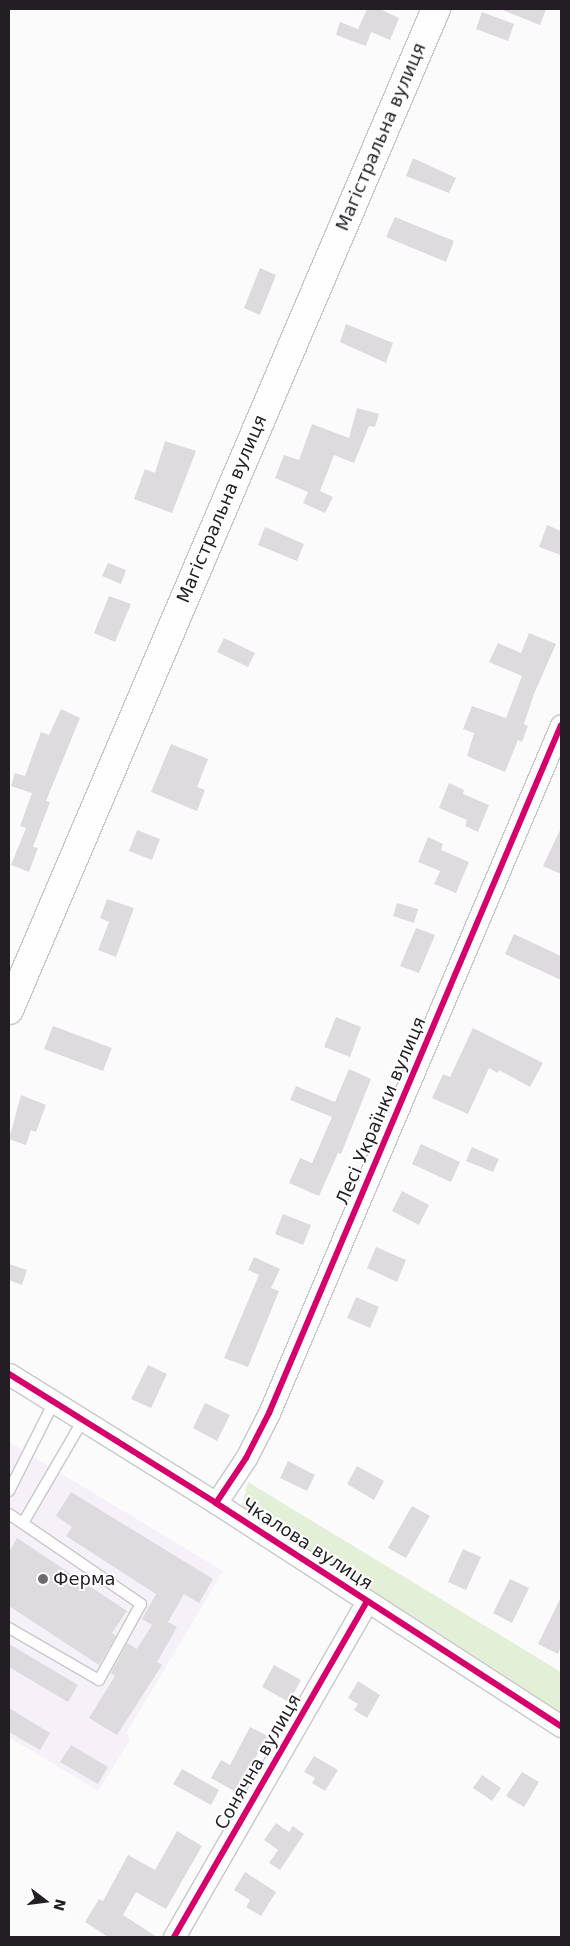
<!DOCTYPE html>
<meta charset="utf-8">
<style>
body{margin:0}
#map{position:relative;width:570px;height:1946px;overflow:hidden;background:#fcfbfc;font-family:"DejaVu Sans",sans-serif}
div>[style]{position:absolute}
.built>*{inset:0;background:#f6f0f8}
.green>*{inset:0;background:#e4efd8}
.building>*{inset:0;background:#dddbde}
.roads{filter:drop-shadow(1px 0 #c9c7ca) drop-shadow(-1px 0 #c9c7ca) drop-shadow(0 1px #c9c7ca) drop-shadow(0 -1px #c9c7ca)}
.service>*{height:10px;margin:-5px;padding:0 5px;transform-origin:5px;border-radius:5px;background:#fffeff}
.minor>*{height:21px;margin:-10.5px;padding:0 10.5px;transform-origin:10.5px;border-radius:10.5px;background:#fffeff}
.secondary>*{height:28px;margin:-14px;padding:0 14px;transform-origin:14px;border-radius:14px;background:#fffeff}
.cycleway>*{height:6px;margin:-3px;padding:0 3px;transform-origin:3px;border-radius:3px;background:#d6006c}
.dots>*{width:14px;height:14px;translate:-50% -50%;box-sizing:border-box;border:2px solid #fff;border-radius:50%}
span{translate:-50% -50%;white-space:nowrap;text-align:center;line-height:1.15;-webkit-text-stroke:4px #fff;paint-order:stroke}
.street-label{font-size:18px;color:#221e24}
.poi-label{font-size:18px;color:#221e24}
.left{translate:0 -50%;text-align:left}
.frame{position:absolute;inset:0;border:10px solid #221e24;pointer-events:none}
.north{position:absolute;left:20px;top:1876px;width:50px;height:50px;-webkit-text-stroke:4px #fff;paint-order:stroke;rotate:105deg;font-size:14px;font-weight:700;line-height:20px;text-align:center;color:#221e24}
.north::after{content:'';display:block;margin:auto;width:18px;height:22px;background:#221e24;clip-path:polygon(50% 0,100% 100%,50% 72%,0 100%)}
</style>
<div id="map">
<div class="built">
<div style="clip-path:polygon(9px 1442px,223px 1571px,127px 1732px,130px 1740px,98px 1791px,9px 1737px)"></div>
</div>
<div class="green">
<div style="clip-path:polygon(248px 1482px,561px 1672px,561px 1715px,247px 1514px,242px 1505px)"></div>
</div>
<div class="building">
<div style="clip-path:polygon(367px 9px,380px 9px,399px 18px,390px 40px,371px 32px,366px 46px,336px 35px,340px 22px,358px 29px)"></div>
<div style="clip-path:polygon(500px 9px,546px 9px,540px 25px)"></div>
<div style="clip-path:polygon(482px 12px,514px 24px,508px 41px,476px 29px)"></div>
<div style="clip-path:polygon(413px 158px,456px 178px,449px 193px,406px 176px)"></div>
<div style="clip-path:polygon(395px 217px,454px 241px,446px 262px,386px 237px)"></div>
<div style="clip-path:polygon(260px 268px,276px 275px,260px 315px,244px 308px)"></div>
<div style="clip-path:polygon(346px 324px,393px 343px,386px 363px,340px 342px)"></div>
<div style="clip-path:polygon(357px 408px,379px 414px,375px 427px,369px 426px,354px 463px,334px 455px,320px 491px,333px 497px,325px 513px,303px 503px,308px 492px,275px 478px,284px 455px,299px 460px,312px 424px,349px 438px)"></div>
<div style="clip-path:polygon(165px 441px,196px 451px,172px 513px,134px 499px,145px 469px,155px 473px)"></div>
<div style="clip-path:polygon(547px 525px,561px 531px,561px 555px,539px 547px)"></div>
<div style="clip-path:polygon(265px 527px,304px 544px,297px 561px,258px 545px)"></div>
<div style="clip-path:polygon(108px 563px,126px 570px,121px 584px,102px 576px)"></div>
<div style="clip-path:polygon(109px 596px,131px 604px,115px 642px,94px 633px)"></div>
<div style="clip-path:polygon(529px 633px,556px 644px,534px 694px,524px 724px,528px 726px,522px 742px,518px 740px,505px 772px,467px 756px,474px 733px,463px 729px,472px 706px,506px 718px,522px 676px,489px 662px,498px 643px,521px 653px)"></div>
<div style="clip-path:polygon(224px 638px,255px 653px,248px 667px,217px 652px)"></div>
<div style="clip-path:polygon(61px 709px,80px 718px,46px 801px,50px 802px,33px 847px,38px 848px,29px 872px,11px 865px,26px 828px,20px 826px,32px 793px,11px 786px,15px 773px,25px 776px,41px 732px,49px 735px)"></div>
<div style="clip-path:polygon(171px 744px,208px 759px,197px 787px,205px 790px,197px 811px,151px 792px)"></div>
<div style="clip-path:polygon(449px 783px,464px 790px,463px 794px,489px 805px,478px 832px,465px 826px,467px 820px,439px 808px)"></div>
<div style="clip-path:polygon(561px 828px,561px 874px,543px 866px)"></div>
<div style="clip-path:polygon(137px 830px,160px 839px,152px 860px,129px 851px)"></div>
<div style="clip-path:polygon(428px 837px,443px 844px,441px 850px,469px 862px,456px 893px,434px 884px,440px 871px,418px 862px)"></div>
<div style="clip-path:polygon(107px 899px,134px 908px,116px 957px,98px 950px,109px 922px,100px 918px)"></div>
<div style="clip-path:polygon(397px 903px,418px 909px,414px 923px,393px 916px)"></div>
<div style="clip-path:polygon(416px 928px,435px 935px,419px 973px,400px 966px)"></div>
<div style="clip-path:polygon(514px 934px,561px 956px,561px 980px,505px 954px)"></div>
<div style="clip-path:polygon(336px 1017px,361px 1027px,350px 1057px,324px 1047px)"></div>
<div style="clip-path:polygon(53px 1026px,112px 1048px,103px 1071px,44px 1049px)"></div>
<div style="clip-path:polygon(473px 1028px,543px 1063px,530px 1087px,499px 1070px,498px 1073px,489px 1068px,468px 1114px,432px 1098px,443px 1074px,450px 1077px)"></div>
<div style="clip-path:polygon(349px 1069px,371px 1079px,341px 1154px,338px 1153px,319px 1196px,289px 1183px,300px 1158px,312px 1163px,332px 1117px,290px 1100px,296px 1086px,335px 1102px)"></div>
<div style="clip-path:polygon(21px 1095px,46px 1105px,36px 1132px,31px 1130px,26px 1145px,9px 1139px)"></div>
<div style="clip-path:polygon(421px 1144px,460px 1162px,451px 1182px,412px 1164px)"></div>
<div style="clip-path:polygon(472px 1147px,499px 1159px,493px 1172px,466px 1161px)"></div>
<div style="clip-path:polygon(402px 1191px,429px 1205px,419px 1225px,392px 1211px)"></div>
<div style="clip-path:polygon(283px 1214px,311px 1225px,303px 1245px,275px 1234px)"></div>
<div style="clip-path:polygon(376px 1247px,406px 1260px,397px 1282px,367px 1268px)"></div>
<div style="clip-path:polygon(254px 1257px,280px 1269px,271px 1288px,279px 1291px,248px 1367px,224px 1358px,259px 1275px,248px 1270px)"></div>
<div style="clip-path:polygon(9px 1264px,27px 1270px,22px 1285px,9px 1280px)"></div>
<div style="clip-path:polygon(356px 1297px,379px 1307px,370px 1328px,347px 1318px)"></div>
<div style="clip-path:polygon(148px 1365px,167px 1374px,151px 1408px,131px 1399px)"></div>
<div style="clip-path:polygon(205px 1403px,230px 1415px,217px 1441px,193px 1428px)"></div>
<div style="clip-path:polygon(288px 1461px,315px 1475px,307px 1491px,280px 1478px)"></div>
<div style="clip-path:polygon(357px 1466px,384px 1481px,374px 1500px,347px 1484px)"></div>
<div style="clip-path:polygon(71px 1492px,213px 1579px,199px 1603px,184px 1594px,168px 1622px,177px 1627px,157px 1662px,162px 1665px,117px 1735px,89px 1718px,115px 1676px,111px 1673px,127px 1643px,137px 1649px,152px 1625px,142px 1619px,156px 1594px,66px 1536px,72px 1527px,56px 1516px)"></div>
<div style="clip-path:polygon(412px 1506px,430px 1516px,406px 1558px,388px 1548px)"></div>
<div style="clip-path:polygon(17px 1538px,127px 1611px,112px 1633px,116px 1636px,99px 1665px,9px 1606px,9px 1552px)"></div>
<div style="clip-path:polygon(463px 1549px,481px 1557px,466px 1590px,448px 1582px)"></div>
<div style="clip-path:polygon(510px 1579px,529px 1588px,512px 1623px,493px 1613px)"></div>
<div style="clip-path:polygon(561px 1597px,561px 1646px,558px 1654px,538px 1644px)"></div>
<div style="clip-path:polygon(9px 1644px,78px 1685px,68px 1702px,9px 1667px)"></div>
<div style="clip-path:polygon(274px 1665px,301px 1680px,289px 1702px,262px 1687px)"></div>
<div style="clip-path:polygon(358px 1681px,380px 1695px,367px 1718px,354px 1710px,358px 1704px,348px 1698px)"></div>
<div style="clip-path:polygon(9px 1708px,50px 1733px,40px 1750px,9px 1732px)"></div>
<div style="clip-path:polygon(250px 1727px,268px 1736px,236px 1792px,211px 1778px,221px 1760px,230px 1765px)"></div>
<div style="clip-path:polygon(71px 1745px,108px 1767px,98px 1784px,60px 1762px)"></div>
<div style="clip-path:polygon(314px 1756px,338px 1770px,325px 1791px,312px 1783px,315px 1778px,304px 1772px)"></div>
<div style="clip-path:polygon(182px 1769px,219px 1790px,211px 1805px,173px 1784px)"></div>
<div style="clip-path:polygon(522px 1772px,539px 1782px,524px 1807px,506px 1796px)"></div>
<div style="clip-path:polygon(482px 1775px,501px 1788px,492px 1801px,473px 1788px)"></div>
<div style="clip-path:polygon(276px 1823px,289px 1832px,293px 1826px,304px 1834px,280px 1870px,269px 1863px,278px 1850px,264px 1840px)"></div>
<div style="clip-path:polygon(177px 1831px,202px 1846px,166px 1909px,136px 1892px,123px 1915px,157px 1937px,108px 1937px,85px 1922px,99px 1899px,103px 1901px,128px 1855px,155px 1870px)"></div>
<div style="clip-path:polygon(245px 1872px,276px 1892px,261px 1916px,246px 1907px,250px 1900px,234px 1890px)"></div>
</div>
<div class="roads">
<div class="service">
<div style="left:9px;top:1491px;width:100px;rotate:-63.2deg"></div>
<div style="left:9px;top:1514px;width:160px;rotate:34.3deg"></div>
<div style="left:141px;top:1604px;width:87px;rotate:118.9deg"></div>
<div style="left:99px;top:1680px;width:104px;rotate:-150deg"></div>
<div style="left:23px;top:1523px;width:119px;rotate:-59.8deg"></div>
</div>
<div class="minor">
<div style="left:9px;top:1374px;width:244px;rotate:31.9deg"></div>
<div style="left:216px;top:1503px;width:411px;rotate:32.9deg"></div>
<div style="left:216px;top:1503px;width:54px;rotate:-56.3deg"></div>
<div style="left:246px;top:1458px;width:51px;rotate:-62.9deg"></div>
<div style="left:269px;top:1413px;width:747px;rotate:-67deg"></div>
<div style="left:174px;top:1937px;width:387px;rotate:-60.1deg"></div>
</div>
<div class="secondary">
<div style="left:9px;top:1010px;width:1088px;rotate:-66.9deg"></div>
</div>
</div>
<div class="cycleway">
<div style="left:9px;top:1374px;width:244px;rotate:31.9deg"></div>
<div style="left:216px;top:1503px;width:411px;rotate:32.9deg"></div>
<div style="left:216px;top:1503px;width:54px;rotate:-56.3deg"></div>
<div style="left:246px;top:1458px;width:51px;rotate:-62.9deg"></div>
<div style="left:269px;top:1413px;width:747px;rotate:-67deg"></div>
<div style="left:174px;top:1937px;width:387px;rotate:-60.1deg"></div>
</div>
<div class="dots">
<div style="left:43px;top:1579px;background:#6e6b70"></div>
</div>
<div class="street-label">
<span style="left:381px;top:137px;rotate:-67deg">Магістральна вулиця</span>
<span style="left:222px;top:509px;rotate:-67deg">Магістральна вулиця</span>
<span style="left:381px;top:1111px;rotate:-67deg">Лесі Українки вулиця</span>
<span style="left:307px;top:1544px;rotate:33deg">Чкалова вулиця</span>
<span style="left:258px;top:1762px;rotate:-60deg">Сонячна вулиця</span>
</div>
<div class="poi-label">
<span class="left" style="left:53px;top:1579px">Ферма</span>
</div>
<div class="frame"></div>
<div class="north">N</div>
</div>
